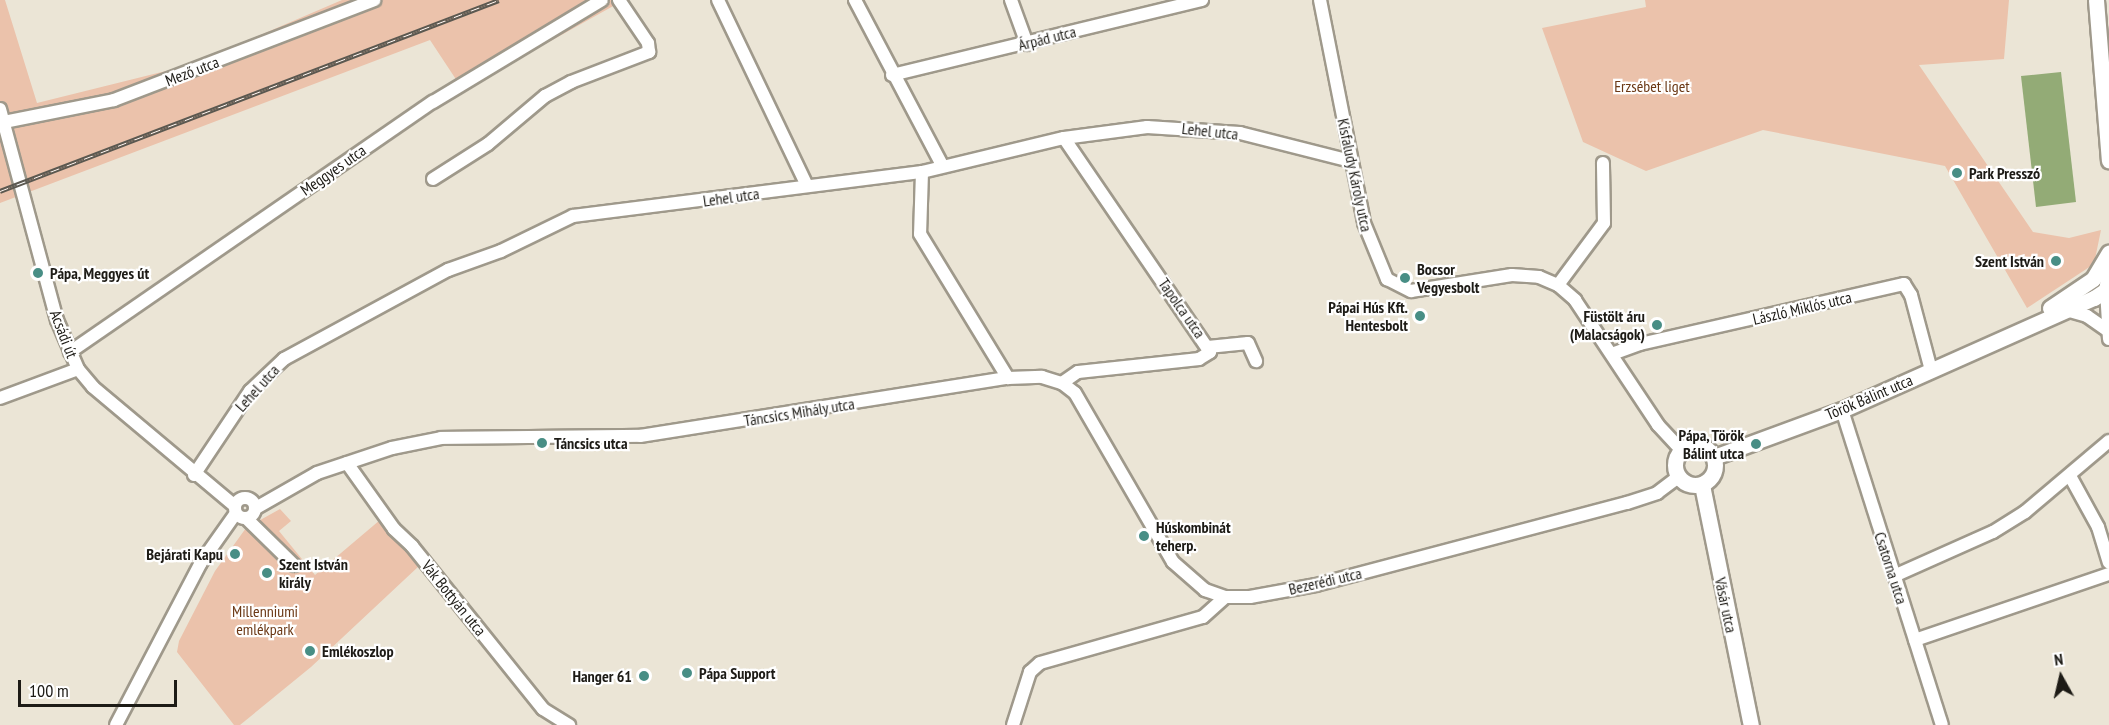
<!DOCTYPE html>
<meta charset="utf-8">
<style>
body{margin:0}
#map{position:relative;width:2109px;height:725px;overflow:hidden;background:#ebe5d6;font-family:"PT Sans Narrow",sans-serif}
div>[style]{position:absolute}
.green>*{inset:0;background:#ebc2ab}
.water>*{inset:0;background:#93ab76}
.roads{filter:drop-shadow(2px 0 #9f998b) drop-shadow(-2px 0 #9f998b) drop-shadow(0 2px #9f998b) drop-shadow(0 -2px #9f998b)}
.minor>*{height:12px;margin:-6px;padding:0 6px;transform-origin:6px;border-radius:6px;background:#fff}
.minor>.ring{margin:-6px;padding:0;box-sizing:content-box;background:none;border:12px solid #fff;border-radius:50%}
.tertiary>*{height:15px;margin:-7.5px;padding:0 7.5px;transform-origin:7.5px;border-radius:7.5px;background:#fff}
.tertiary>.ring{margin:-7.5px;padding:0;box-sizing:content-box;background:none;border:15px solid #fff;border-radius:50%}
.rail>*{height:5px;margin-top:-2.5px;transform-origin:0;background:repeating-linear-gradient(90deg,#fff 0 9px,#5b5850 0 18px);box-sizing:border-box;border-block:2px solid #5b5850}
.dots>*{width:16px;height:16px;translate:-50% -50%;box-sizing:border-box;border:3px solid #fff;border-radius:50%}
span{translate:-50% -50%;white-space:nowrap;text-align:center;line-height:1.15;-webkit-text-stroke:4.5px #fff;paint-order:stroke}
.street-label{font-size:16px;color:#1d1b16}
.park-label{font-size:16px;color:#6b3815}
.poi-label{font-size:16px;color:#1d1b16;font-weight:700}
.left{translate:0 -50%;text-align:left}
.right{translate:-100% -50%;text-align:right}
.north{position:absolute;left:2031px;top:647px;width:60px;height:60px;-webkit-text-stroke:4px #fff;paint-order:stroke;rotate:352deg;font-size:16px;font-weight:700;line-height:24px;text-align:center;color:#1d1b16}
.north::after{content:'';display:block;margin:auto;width:21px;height:27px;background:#1d1b16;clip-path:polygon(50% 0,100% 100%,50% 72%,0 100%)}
.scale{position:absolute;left:18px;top:680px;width:159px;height:27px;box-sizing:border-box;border:3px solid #1d1b16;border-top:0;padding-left:8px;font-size:18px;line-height:21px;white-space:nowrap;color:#1d1b16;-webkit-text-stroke:4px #fff;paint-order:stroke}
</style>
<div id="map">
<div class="green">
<div style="clip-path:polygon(0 0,5px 0,37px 103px,190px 65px,342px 0,624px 0,463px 90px,430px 40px,0 203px)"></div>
<div style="clip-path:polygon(1645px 0,2009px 0,2004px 59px,1919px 65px,2033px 232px,2069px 238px,2101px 230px,2094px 264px,2027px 308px,1945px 166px,1763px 130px,1646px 171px,1583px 142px,1542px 28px,1646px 7px)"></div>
<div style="clip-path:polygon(280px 509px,291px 521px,279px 531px,315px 575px,380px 520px,419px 566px,311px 667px,240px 725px,234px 725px,177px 652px,179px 641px,215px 571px,246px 528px)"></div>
</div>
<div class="water">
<div style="clip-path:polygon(2061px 72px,2076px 202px,2036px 207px,2021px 76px)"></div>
</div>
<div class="roads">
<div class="minor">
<div style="left:718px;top:0;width:206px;rotate:64.4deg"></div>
<div style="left:855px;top:0;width:187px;rotate:62.2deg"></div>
<div style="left:1011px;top:0;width:47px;rotate:70deg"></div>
<div style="left:1320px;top:0;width:227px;rotate:78.8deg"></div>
<div style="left:1364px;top:223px;width:61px;rotate:67.7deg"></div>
<div style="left:1387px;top:279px;width:27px;rotate:27deg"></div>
<div style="left:1411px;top:291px;width:102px;rotate:-9deg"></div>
<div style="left:1512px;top:275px;width:27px;rotate:4deg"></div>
<div style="left:1539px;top:277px;width:21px;rotate:23deg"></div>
<div style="left:1558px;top:285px;width:23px;rotate:41deg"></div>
<div style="left:1575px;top:300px;width:150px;rotate:56.4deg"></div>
<div style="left:1658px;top:425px;width:34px;rotate:47deg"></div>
<div style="left:892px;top:75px;width:319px;rotate:-13.6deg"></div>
<div style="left:0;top:109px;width:219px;rotate:74.9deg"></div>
<div style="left:57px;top:320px;width:53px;rotate:66.8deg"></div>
<div style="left:78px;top:369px;width:23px;rotate:50deg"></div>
<div style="left:93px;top:387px;width:185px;rotate:40deg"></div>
<div style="left:4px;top:122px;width:112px;rotate:-11.3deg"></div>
<div style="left:114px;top:100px;width:279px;rotate:-21deg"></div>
<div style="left:922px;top:172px;width:62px;rotate:91.8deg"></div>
<div style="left:920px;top:234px;width:169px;rotate:58.6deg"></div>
<div style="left:433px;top:179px;width:65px;rotate:-32.5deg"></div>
<div style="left:488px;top:144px;width:75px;rotate:-40.1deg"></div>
<div style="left:545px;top:96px;width:30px;rotate:-28deg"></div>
<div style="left:571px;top:82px;width:84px;rotate:-21deg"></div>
<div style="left:649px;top:52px;width:9px;rotate:-96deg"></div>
<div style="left:648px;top:43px;width:52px;rotate:-124deg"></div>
<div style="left:1558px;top:285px;width:77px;rotate:-53.4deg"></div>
<div style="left:1604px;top:223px;width:60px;rotate:-91deg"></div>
<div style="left:2106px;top:290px;width:49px;rotate:86.5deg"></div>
<div style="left:2066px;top:310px;width:22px;rotate:16deg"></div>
<div style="left:2087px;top:316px;width:24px;rotate:35deg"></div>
<div style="left:1208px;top:347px;width:40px;rotate:-5.7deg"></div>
<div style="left:1248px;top:343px;width:20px;rotate:66deg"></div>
<div style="left:70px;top:352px;width:441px;rotate:-34.6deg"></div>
<div style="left:433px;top:102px;width:197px;rotate:-31.1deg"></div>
<div style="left:1612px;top:354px;width:30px;rotate:-20deg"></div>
<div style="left:1640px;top:344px;width:271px;rotate:-12.8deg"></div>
<div style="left:1904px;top:284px;width:13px;rotate:58deg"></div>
<div style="left:1911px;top:295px;width:78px;rotate:75.1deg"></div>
<div style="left:1062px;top:383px;width:19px;rotate:-35deg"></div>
<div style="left:1078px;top:372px;width:122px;rotate:-6.1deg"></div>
<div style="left:1199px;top:359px;width:13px;rotate:-32deg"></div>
<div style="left:1210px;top:352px;width:259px;rotate:-124.3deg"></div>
<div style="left:0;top:398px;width:83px;rotate:-20.4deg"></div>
<div style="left:1842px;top:410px;width:330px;rotate:72.4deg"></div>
<div style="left:347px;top:463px;width:81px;rotate:54.5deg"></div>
<div style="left:394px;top:529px;width:25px;rotate:43deg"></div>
<div style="left:412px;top:546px;width:209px;rotate:51.2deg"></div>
<div style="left:543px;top:709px;width:31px;rotate:32deg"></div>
<div style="left:194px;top:475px;width:101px;rotate:-56.3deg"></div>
<div style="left:250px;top:391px;width:47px;rotate:-43.3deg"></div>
<div style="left:284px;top:359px;width:187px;rotate:-28.5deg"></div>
<div style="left:448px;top:270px;width:56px;rotate:-19.7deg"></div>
<div style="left:501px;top:251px;width:80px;rotate:-25.9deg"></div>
<div style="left:573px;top:216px;width:352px;rotate:-7.2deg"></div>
<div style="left:922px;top:172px;width:146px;rotate:-13.5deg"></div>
<div style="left:1064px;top:138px;width:84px;rotate:-7.5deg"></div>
<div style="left:1147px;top:127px;width:93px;rotate:3.7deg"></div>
<div style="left:1240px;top:133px;width:114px;rotate:14.2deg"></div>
<div style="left:2070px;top:476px;width:58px;rotate:61.2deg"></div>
<div style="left:2098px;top:527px;width:37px;rotate:73deg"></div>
<div class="ring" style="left:235px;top:498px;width:8px;height:8px"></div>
<div style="left:256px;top:508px;width:70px;rotate:-29.8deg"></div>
<div style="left:317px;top:473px;width:79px;rotate:-18.4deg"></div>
<div style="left:392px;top:448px;width:50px;rotate:-11.5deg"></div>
<div style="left:441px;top:438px;width:199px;rotate:-0.6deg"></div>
<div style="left:640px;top:436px;width:373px;rotate:-9deg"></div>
<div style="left:1008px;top:378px;width:34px;rotate:-2deg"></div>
<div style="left:1042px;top:377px;width:21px;rotate:17deg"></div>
<div style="left:1062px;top:383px;width:16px;rotate:38deg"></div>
<div style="left:1075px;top:393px;width:195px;rotate:59.9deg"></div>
<div style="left:1173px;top:562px;width:43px;rotate:41.2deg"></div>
<div style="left:1205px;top:590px;width:21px;rotate:19deg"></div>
<div style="left:1225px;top:597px;width:25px"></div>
<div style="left:1250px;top:597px;width:67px;rotate:-10.3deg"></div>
<div style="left:1316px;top:585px;width:322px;rotate:-14.8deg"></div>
<div style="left:1627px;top:503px;width:32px;rotate:-18deg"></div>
<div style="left:1657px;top:493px;width:26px;rotate:-37deg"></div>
<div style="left:247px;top:519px;width:66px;rotate:44.4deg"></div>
<div style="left:1894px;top:576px;width:108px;rotate:-24deg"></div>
<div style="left:1993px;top:532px;width:38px;rotate:-32deg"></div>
<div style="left:2025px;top:512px;width:110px;rotate:-40.2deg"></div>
<div style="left:1915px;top:640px;width:205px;rotate:-18.8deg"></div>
<div style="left:116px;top:725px;width:182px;rotate:-62.4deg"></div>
<div style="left:200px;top:564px;width:62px;rotate:-54.8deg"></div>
<div style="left:1013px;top:725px;width:56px;rotate:-72.2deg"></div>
<div style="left:1030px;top:672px;width:13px;rotate:-42deg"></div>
<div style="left:1040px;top:663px;width:169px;rotate:-15.8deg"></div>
<div style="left:1203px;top:617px;width:30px;rotate:-42deg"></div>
</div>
<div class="tertiary">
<div style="left:2096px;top:0;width:161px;rotate:85.4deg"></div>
<div style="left:2050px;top:308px;width:52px;rotate:-34deg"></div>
<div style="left:2093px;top:279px;width:31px;rotate:-59deg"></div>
<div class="ring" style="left:1675px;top:445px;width:25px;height:25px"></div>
<div style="left:1714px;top:457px;width:136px;rotate:-20.2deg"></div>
<div style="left:1842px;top:410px;width:276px;rotate:-24deg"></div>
<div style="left:2094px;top:298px;width:14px;rotate:-34deg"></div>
<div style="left:2106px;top:290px;width:17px;rotate:-80deg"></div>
<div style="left:1702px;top:485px;width:245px;rotate:78.5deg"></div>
</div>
</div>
<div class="rail">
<div style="left:0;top:191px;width:534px;rotate:-20.95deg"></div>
</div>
<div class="dots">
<div style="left:1957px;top:173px;background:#488e85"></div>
<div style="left:2056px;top:261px;background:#488e85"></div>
<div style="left:38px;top:273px;background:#488e85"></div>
<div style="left:1405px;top:278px;background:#488e85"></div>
<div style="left:1420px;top:316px;background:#488e85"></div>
<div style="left:1657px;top:325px;background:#488e85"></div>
<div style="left:542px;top:443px;background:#488e85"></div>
<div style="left:1756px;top:444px;background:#488e85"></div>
<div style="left:1144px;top:536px;background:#488e85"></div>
<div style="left:235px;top:554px;background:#488e85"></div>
<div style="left:267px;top:573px;background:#488e85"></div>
<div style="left:310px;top:651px;background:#488e85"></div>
<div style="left:687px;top:673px;background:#488e85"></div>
<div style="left:644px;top:676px;background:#488e85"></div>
</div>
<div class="street-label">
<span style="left:1047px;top:38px;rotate:-14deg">Árpád utca</span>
<span style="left:192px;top:71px;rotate:-21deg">Mező utca</span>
<span style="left:1210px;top:131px;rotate:6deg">Lehel utca</span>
<span style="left:333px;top:170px;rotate:-35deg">Meggyes utca</span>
<span style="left:1355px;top:175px;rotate:78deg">Kisfaludy Károly utca</span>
<span style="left:731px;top:197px;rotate:-8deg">Lehel utca</span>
<span style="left:1182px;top:308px;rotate:55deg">Tapolca utca</span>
<span style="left:1802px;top:308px;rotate:-13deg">László Miklós utca</span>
<span style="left:64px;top:334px;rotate:69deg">Acsádi út</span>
<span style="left:257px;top:388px;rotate:-48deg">Lehel utca</span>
<span style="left:1869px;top:397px;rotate:-23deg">Török Bálint utca</span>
<span style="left:799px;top:412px;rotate:-9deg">Táncsics Mihály utca</span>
<span style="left:1891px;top:568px;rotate:72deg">Csatorna utca</span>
<span style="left:1325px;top:581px;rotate:-13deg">Bezerédi utca</span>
<span style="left:454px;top:598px;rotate:51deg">Vak Bottyán utca</span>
<span style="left:1726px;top:605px;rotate:78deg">Vásár utca</span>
</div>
<div class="park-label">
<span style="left:1652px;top:86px">Erzsébet liget</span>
<span style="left:265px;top:620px">Millenniumi<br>emlékpark</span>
</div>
<div class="poi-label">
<span class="left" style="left:1969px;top:173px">Park Presszó</span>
<span class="right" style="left:2044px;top:261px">Szent István</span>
<span class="left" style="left:1417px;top:278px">Bocsor<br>Vegyesbolt</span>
<span class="left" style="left:50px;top:273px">Pápa, Meggyes út</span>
<span class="right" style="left:1408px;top:316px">Pápai Hús Kft.<br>Hentesbolt</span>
<span class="right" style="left:1645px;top:325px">Füstölt áru<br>(Malacságok)</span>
<span class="right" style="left:1744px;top:444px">Pápa, Török<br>Bálint utca</span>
<span class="left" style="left:554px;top:443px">Táncsics utca</span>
<span class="left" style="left:1156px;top:536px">Húskombinát<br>teherp.</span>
<span class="right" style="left:223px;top:554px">Bejárati Kapu</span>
<span class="left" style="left:279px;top:573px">Szent István<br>király</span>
<span class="left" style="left:322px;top:651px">Emlékoszlop</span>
<span class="left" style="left:699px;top:673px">Pápa Support</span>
<span class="right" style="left:632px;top:676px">Hanger 61</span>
</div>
<div class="north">N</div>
<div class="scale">100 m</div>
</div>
